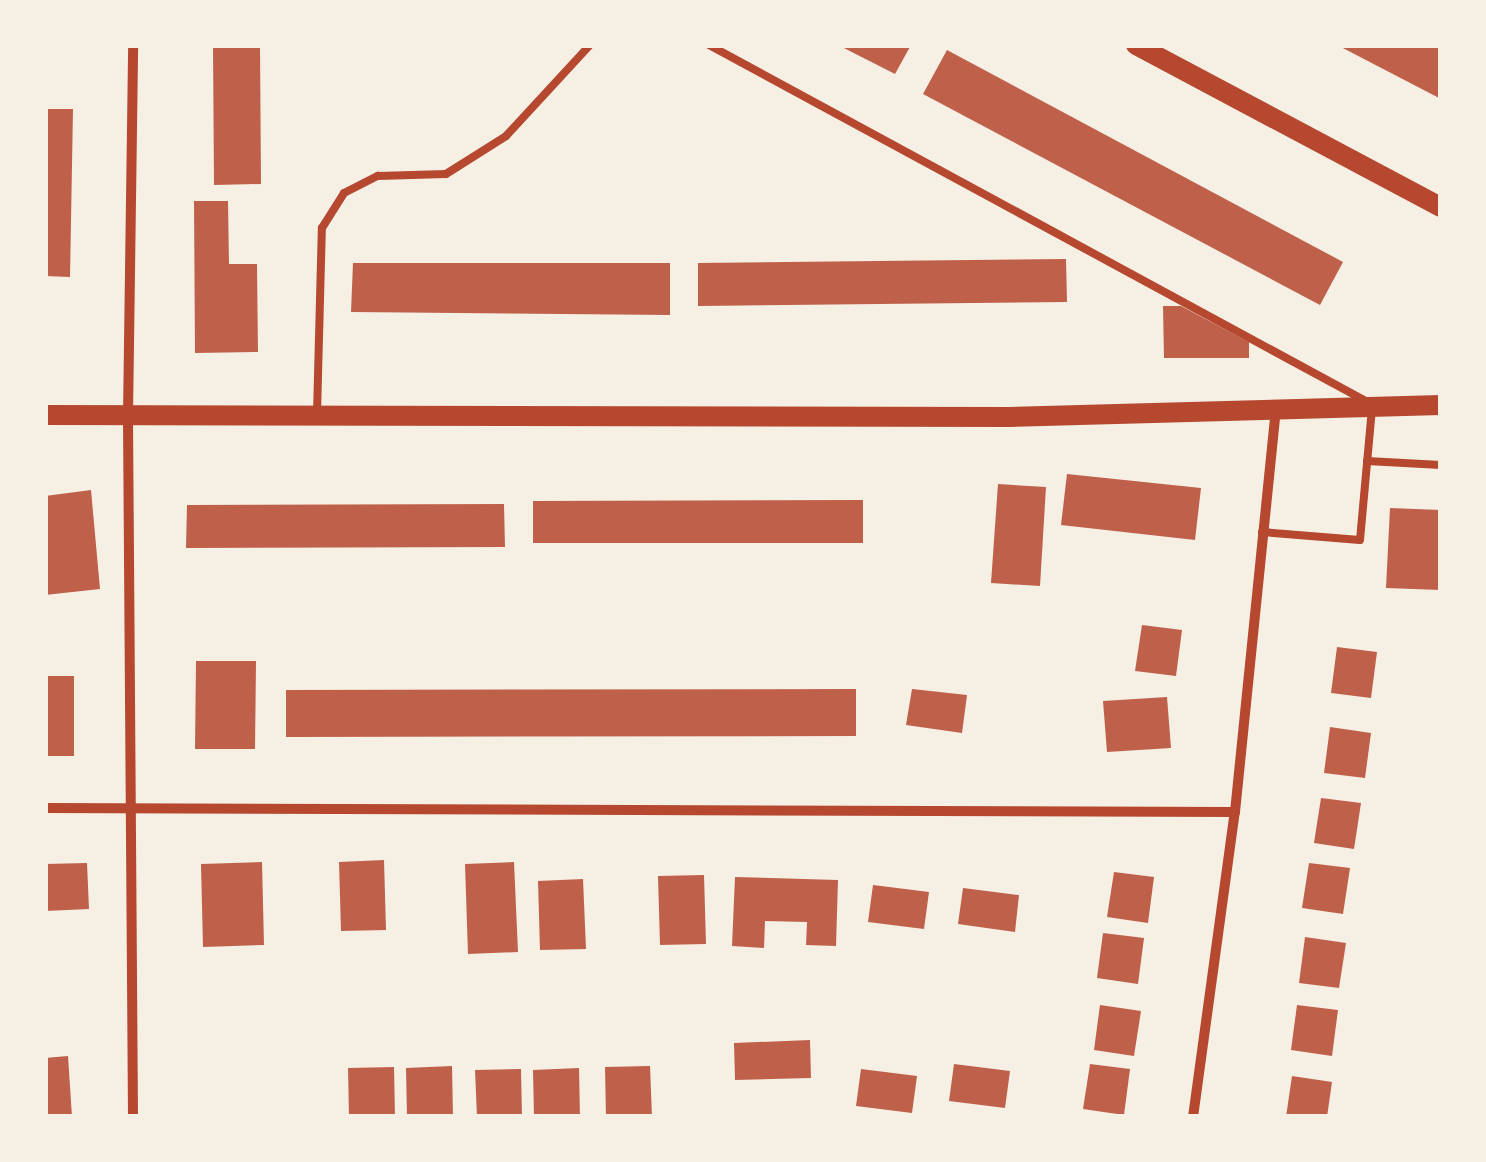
<!DOCTYPE html>
<style>
body{margin:0}
#map{position:relative;width:1486px;height:1162px;overflow:hidden;background:#f6efe4;font-family:"PT Sans",sans-serif}
div>[style]{position:absolute}
.building>*{inset:0;background:#bf614a}
.service>*{height:8px;margin:-4px;padding:0 4px;transform-origin:4px;border-radius:4px;background:#b5482f}
.minor>*{height:10px;margin:-5px;padding:0 5px;transform-origin:5px;border-radius:5px;background:#b5482f}
.secondary>*{height:20px;margin:-10px;padding:0 10px;transform-origin:10px;border-radius:10px;background:#b5482f}
span{translate:-50% -50%;white-space:nowrap;text-align:center;line-height:1.15;-webkit-text-stroke:8px #f6efe4;paint-order:stroke}
.frame{position:absolute;inset:0;border:48px solid #f6efe4;pointer-events:none}
</style>
<div id="map">
<div class="building">
<div style="clip-path:polygon(213px 45px,260px 45px,261px 184px,214px 185px)"></div>
<div style="clip-path:polygon(838px 45px,911px 45px,895px 74px)"></div>
<div style="clip-path:polygon(1337px 45px,1441px 45px,1441px 99px)"></div>
<div style="clip-path:polygon(947px 50px,1343px 262px,1320px 305px,923px 94px)"></div>
<div style="clip-path:polygon(45px 109px,73px 109px,70px 277px,45px 276px)"></div>
<div style="clip-path:polygon(194px 201px,228px 201px,229px 264px,257px 264px,258px 352px,195px 353px)"></div>
<div style="clip-path:polygon(1066px 259px,1067px 302px,698px 306px,698px 263px)"></div>
<div style="clip-path:polygon(353px 263px,670px 263px,670px 315px,351px 312px)"></div>
<div style="clip-path:polygon(1163px 306px,1181px 306px,1249px 342px,1249px 358px,1164px 358px)"></div>
<div style="clip-path:polygon(1067px 474px,1201px 488px,1195px 540px,1061px 525px)"></div>
<div style="clip-path:polygon(998px 484px,1046px 487px,1040px 586px,991px 583px)"></div>
<div style="clip-path:polygon(91px 490px,100px 589px,45px 595px,45px 496px)"></div>
<div style="clip-path:polygon(863px 500px,863px 543px,533px 543px,533px 501px)"></div>
<div style="clip-path:polygon(504px 504px,505px 547px,186px 548px,187px 505px)"></div>
<div style="clip-path:polygon(1390px 508px,1441px 510px,1441px 590px,1386px 588px)"></div>
<div style="clip-path:polygon(1142px 625px,1182px 630px,1176px 676px,1135px 671px)"></div>
<div style="clip-path:polygon(1337px 647px,1377px 652px,1371px 698px,1331px 693px)"></div>
<div style="clip-path:polygon(196px 661px,256px 661px,255px 749px,195px 749px)"></div>
<div style="clip-path:polygon(45px 676px,74px 676px,74px 756px,45px 756px)"></div>
<div style="clip-path:polygon(856px 689px,856px 736px,286px 737px,286px 690px)"></div>
<div style="clip-path:polygon(912px 689px,967px 695px,962px 733px,906px 725px)"></div>
<div style="clip-path:polygon(1167px 697px,1171px 748px,1107px 752px,1103px 701px)"></div>
<div style="clip-path:polygon(1330px 727px,1371px 733px,1365px 778px,1324px 773px)"></div>
<div style="clip-path:polygon(1321px 798px,1361px 803px,1354px 849px,1314px 843px)"></div>
<div style="clip-path:polygon(384px 860px,386px 930px,341px 931px,339px 862px)"></div>
<div style="clip-path:polygon(262px 862px,264px 945px,203px 947px,201px 864px)"></div>
<div style="clip-path:polygon(514px 862px,518px 952px,468px 954px,465px 864px)"></div>
<div style="clip-path:polygon(87px 863px,89px 909px,45px 911px,45px 864px)"></div>
<div style="clip-path:polygon(1309px 863px,1350px 868px,1343px 914px,1302px 908px)"></div>
<div style="clip-path:polygon(1114px 872px,1154px 877px,1148px 923px,1107px 917px)"></div>
<div style="clip-path:polygon(704px 875px,706px 944px,660px 945px,658px 876px)"></div>
<div style="clip-path:polygon(735px 877px,838px 880px,836px 946px,806px 945px,807px 922px,765px 921px,764px 948px,732px 946px)"></div>
<div style="clip-path:polygon(583px 879px,586px 949px,540px 950px,538px 881px)"></div>
<div style="clip-path:polygon(873px 885px,929px 892px,924px 929px,868px 922px)"></div>
<div style="clip-path:polygon(963px 888px,1019px 895px,1015px 932px,958px 924px)"></div>
<div style="clip-path:polygon(1103px 933px,1144px 938px,1138px 984px,1097px 978px)"></div>
<div style="clip-path:polygon(1305px 937px,1346px 943px,1339px 988px,1299px 983px)"></div>
<div style="clip-path:polygon(1100px 1005px,1141px 1011px,1134px 1056px,1094px 1050px)"></div>
<div style="clip-path:polygon(1297px 1005px,1338px 1010px,1332px 1056px,1291px 1050px)"></div>
<div style="clip-path:polygon(810px 1040px,811px 1078px,735px 1080px,734px 1043px)"></div>
<div style="clip-path:polygon(68px 1056px,72px 1117px,45px 1117px,45px 1058px)"></div>
<div style="clip-path:polygon(954px 1064px,1010px 1071px,1005px 1108px,949px 1101px)"></div>
<div style="clip-path:polygon(1090px 1064px,1130px 1069px,1124px 1115px,1083px 1109px)"></div>
<div style="clip-path:polygon(452px 1066px,453px 1117px,407px 1117px,406px 1068px)"></div>
<div style="clip-path:polygon(650px 1066px,652px 1117px,606px 1117px,605px 1067px)"></div>
<div style="clip-path:polygon(394px 1067px,395px 1117px,349px 1117px,348px 1068px)"></div>
<div style="clip-path:polygon(579px 1068px,580px 1117px,534px 1117px,533px 1070px)"></div>
<div style="clip-path:polygon(521px 1069px,522px 1117px,477px 1117px,475px 1070px)"></div>
<div style="clip-path:polygon(861px 1069px,917px 1076px,912px 1113px,856px 1106px)"></div>
<div style="clip-path:polygon(1292px 1076px,1332px 1082px,1327px 1117px,1286px 1117px)"></div>
</div>
<div class="service">
<div style="left:709px;top:45px;width:745px;rotate:28.46deg"></div>
<div style="left:317px;top:414px;width:186px;rotate:-88.5deg"></div>
<div style="left:322px;top:228px;width:41px;rotate:-57.8deg"></div>
<div style="left:344px;top:193px;width:38px;rotate:-27deg"></div>
<div style="left:378px;top:176px;width:68px;rotate:-1.7deg"></div>
<div style="left:446px;top:174px;width:71px;rotate:-32.3deg"></div>
<div style="left:506px;top:136px;width:124px;rotate:-47.3deg"></div>
<div style="left:1367px;top:461px;width:74px;rotate:3.1deg"></div>
<div style="left:1262px;top:532px;width:98px;rotate:4.7deg"></div>
<div style="left:1360px;top:540px;width:132px;rotate:-84.8deg"></div>
</div>
<div class="minor">
<div style="left:45px;top:808px;width:1190px;rotate:0.19deg"></div>
<div style="left:133px;top:1117px;width:702px;rotate:-90.41deg"></div>
<div style="left:128px;top:415px;width:370px;rotate:-89.2deg"></div>
<div style="left:1193px;top:1117px;width:308px;rotate:-82.2deg"></div>
<div style="left:1235px;top:812px;width:407px;rotate:-84.2deg"></div>
</div>
<div class="secondary">
<div style="left:1136px;top:45px;width:345px;rotate:28deg"></div>
<div style="left:45px;top:415px;width:964px;rotate:0.12deg"></div>
<div style="left:1009px;top:417px;width:432px;rotate:-1.6deg"></div>
</div>
<div class="frame"></div>
</div>
